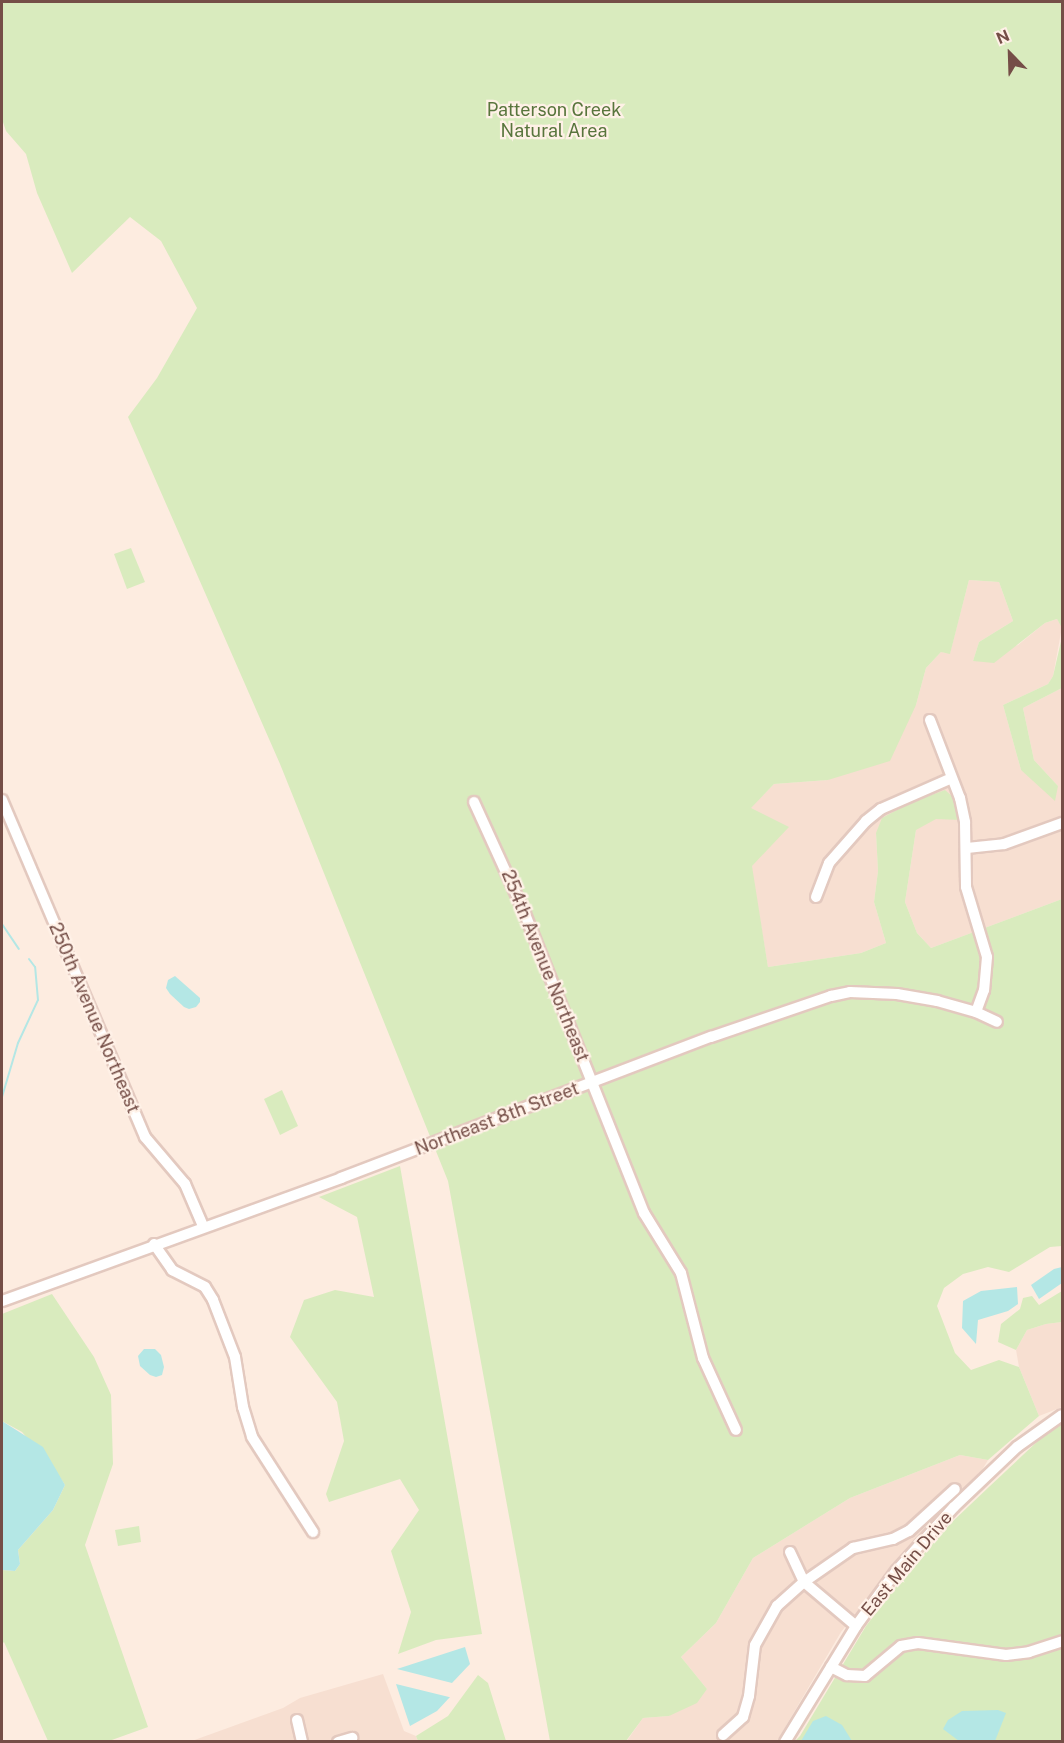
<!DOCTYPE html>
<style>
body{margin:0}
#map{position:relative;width:1064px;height:1743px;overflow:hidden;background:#fdece0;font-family:"Public Sans",sans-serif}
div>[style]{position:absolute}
.residential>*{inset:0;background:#f7dfd1}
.green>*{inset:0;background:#d9ebbe}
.water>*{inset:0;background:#b4e7e5}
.stream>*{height:2px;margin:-1px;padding:0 1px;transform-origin:1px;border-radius:1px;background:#b4e7e5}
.roads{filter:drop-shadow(2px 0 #e3c9bf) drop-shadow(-2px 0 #e3c9bf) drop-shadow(0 2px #e3c9bf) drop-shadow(0 -2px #e3c9bf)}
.minor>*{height:10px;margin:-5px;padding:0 5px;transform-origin:5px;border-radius:5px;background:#fff}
span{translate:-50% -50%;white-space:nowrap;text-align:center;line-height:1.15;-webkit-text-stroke:4.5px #fff1e7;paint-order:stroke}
.park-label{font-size:18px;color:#58753c}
.street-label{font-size:18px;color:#754e47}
.frame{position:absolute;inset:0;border:3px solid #754e47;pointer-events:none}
.north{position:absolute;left:980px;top:24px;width:60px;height:60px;-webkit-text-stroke:4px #fff1e7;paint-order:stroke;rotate:337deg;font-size:16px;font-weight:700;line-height:24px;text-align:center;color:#754e47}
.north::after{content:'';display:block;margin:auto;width:21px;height:27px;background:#754e47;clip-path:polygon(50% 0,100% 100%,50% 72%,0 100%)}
</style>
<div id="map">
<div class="residential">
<div style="clip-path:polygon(969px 580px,999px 582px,1013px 621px,979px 642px,973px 661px,1018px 645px,1045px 623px,1057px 619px,1062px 627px,1053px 676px,1048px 684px,1003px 705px,1021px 770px,1058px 786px,1034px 760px,1023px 708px,1062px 688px,1062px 899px,931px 948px,917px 933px,905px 902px,916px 830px,876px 833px,878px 871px,874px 902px,886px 943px,861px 953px,768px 967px,751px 866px,750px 808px,774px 784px,828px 780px,916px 705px,926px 668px,941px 652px,950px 653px)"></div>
<div style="clip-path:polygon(1062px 1322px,1062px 1407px,1039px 1416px,1019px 1367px,1016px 1350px,1027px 1330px,1046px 1324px)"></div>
<div style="clip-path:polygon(960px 1455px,988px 1460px,982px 1470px,928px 1523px,841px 1632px,777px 1741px,626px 1742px,643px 1718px,669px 1716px,707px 1689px,681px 1657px,716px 1623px,753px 1558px,850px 1498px)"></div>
<div style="clip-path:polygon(383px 1674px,404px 1731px,416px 1736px,418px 1741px,189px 1742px,283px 1708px,300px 1698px)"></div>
</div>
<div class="green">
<div style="clip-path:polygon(2px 2px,1062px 2px,1062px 628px,1057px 619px,1045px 623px,994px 663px,973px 661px,979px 642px,1013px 621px,999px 582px,969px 580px,950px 654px,941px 652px,926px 668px,916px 705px,890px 761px,828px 780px,774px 784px,751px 808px,789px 827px,752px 866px,768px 967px,861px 953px,886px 943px,874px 902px,878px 871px,876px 833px,882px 818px,910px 803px,945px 790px,954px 798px,961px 820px,936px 819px,916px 830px,905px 902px,917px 933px,931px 948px,1062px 899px,1062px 1246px,1050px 1247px,1009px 1272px,988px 1267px,963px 1274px,944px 1288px,937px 1306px,955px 1353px,971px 1370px,999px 1360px,1019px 1367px,1039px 1416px,988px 1460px,960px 1455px,850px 1498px,753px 1558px,716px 1623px,681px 1657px,707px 1689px,697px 1703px,669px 1716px,643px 1718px,626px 1741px,550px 1741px,448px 1181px,280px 764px,128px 417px,157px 378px,197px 308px,161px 241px,130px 217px,72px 273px,37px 193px,26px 154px,6px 131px,2px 119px)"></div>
<div style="clip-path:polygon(131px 548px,145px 582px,127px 589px,114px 554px)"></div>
<div style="clip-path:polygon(1062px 637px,1062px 688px,1023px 708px,1034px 760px,1058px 786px,1055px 801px,1021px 770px,1003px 705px,1048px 684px,1053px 676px)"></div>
<div style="clip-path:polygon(282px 1090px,298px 1126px,280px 1135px,264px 1099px)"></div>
<div style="clip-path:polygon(400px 1166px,482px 1634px,436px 1640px,398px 1654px,411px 1612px,391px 1551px,419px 1510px,400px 1479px,329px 1502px,326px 1494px,344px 1441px,337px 1402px,290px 1337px,304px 1300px,335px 1290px,374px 1297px,357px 1217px,319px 1197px)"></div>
<div style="clip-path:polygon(1062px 1291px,1062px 1322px,1046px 1324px,1027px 1330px,1016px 1350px,998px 1342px,1001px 1324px,1020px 1309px,1023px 1298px,1032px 1296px,1039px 1305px)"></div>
<div style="clip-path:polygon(52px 1294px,94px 1357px,111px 1395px,113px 1464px,85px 1545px,148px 1727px,109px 1741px,48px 1741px,4px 1642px,2px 1644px,2px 1570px,15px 1571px,20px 1564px,18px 1550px,53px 1510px,65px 1485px,56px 1471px,22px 1432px,2px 1421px,2px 1314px)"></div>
<div style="clip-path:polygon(1062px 1424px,1062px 1741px,794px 1742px,800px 1736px,866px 1626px,902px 1579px,951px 1523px,990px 1486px,1040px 1439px)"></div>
<div style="clip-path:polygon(139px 1526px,141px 1542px,118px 1546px,115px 1530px)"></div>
<div style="clip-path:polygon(478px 1675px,488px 1683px,506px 1741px,418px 1741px,416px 1736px,448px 1716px)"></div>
</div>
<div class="water">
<div style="clip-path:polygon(175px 976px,200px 998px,200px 1002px,196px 1007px,189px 1009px,184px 1007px,170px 994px,166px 988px,168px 980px)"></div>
<div style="clip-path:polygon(1062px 1267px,1062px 1283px,1039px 1299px,1031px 1285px,1054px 1269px)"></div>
<div style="clip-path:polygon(1017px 1287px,1018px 1304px,1008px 1311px,978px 1320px,976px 1344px,962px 1328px,963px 1301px,981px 1291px)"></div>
<div style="clip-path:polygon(144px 1349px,155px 1349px,161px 1355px,164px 1367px,162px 1375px,156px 1377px,150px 1375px,140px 1366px,138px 1356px)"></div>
<div style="clip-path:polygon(2px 1421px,43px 1447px,65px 1485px,53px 1510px,18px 1550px,20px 1564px,15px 1571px,2px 1570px)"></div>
<div style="clip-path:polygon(465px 1647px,470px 1664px,452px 1683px,397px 1669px)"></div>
<div style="clip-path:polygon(396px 1684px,449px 1697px,450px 1697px,437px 1711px,410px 1726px)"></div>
<div style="clip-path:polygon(998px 1710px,1006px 1713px,995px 1741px,959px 1741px,943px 1729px,948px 1720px,962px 1711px)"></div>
<div style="clip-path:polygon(826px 1716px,842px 1725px,852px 1741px,801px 1741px,813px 1721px)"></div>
</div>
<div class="stream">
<div style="left:2px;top:924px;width:30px;rotate:56deg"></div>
<div style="left:2px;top:1097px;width:56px;rotate:-73.5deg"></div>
<div style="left:18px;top:1043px;width:47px;rotate:-65.1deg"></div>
<div style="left:38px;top:1000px;width:33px;rotate:-95deg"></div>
<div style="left:35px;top:967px;width:10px;rotate:-127deg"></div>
</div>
<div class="roads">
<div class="minor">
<div style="left:930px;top:720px;width:84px;rotate:69deg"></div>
<div style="left:960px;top:798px;width:25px;rotate:78deg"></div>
<div style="left:965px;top:822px;width:65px;rotate:89.1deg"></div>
<div style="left:966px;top:887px;width:73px;rotate:73.3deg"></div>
<div style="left:987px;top:957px;width:33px;rotate:95deg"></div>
<div style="left:984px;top:990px;width:23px;rotate:110deg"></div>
<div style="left:2px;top:800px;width:366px;rotate:67deg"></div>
<div style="left:145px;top:1137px;width:62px;rotate:49.6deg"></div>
<div style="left:185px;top:1184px;width:46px;rotate:66.8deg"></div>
<div style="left:474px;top:802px;width:123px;rotate:65.5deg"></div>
<div style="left:525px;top:914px;width:322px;rotate:68.3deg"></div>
<div style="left:644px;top:1213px;width:70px;rotate:58.3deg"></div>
<div style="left:681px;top:1273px;width:88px;rotate:75.5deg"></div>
<div style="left:703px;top:1358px;width:79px;rotate:65.4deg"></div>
<div style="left:967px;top:848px;width:37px;rotate:-6deg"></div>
<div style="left:1004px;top:844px;width:62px;rotate:-19.9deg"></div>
<div style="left:816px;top:897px;width:36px;rotate:-69deg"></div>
<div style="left:829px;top:863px;width:56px;rotate:-48.6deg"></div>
<div style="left:866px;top:821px;width:19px;rotate:-39deg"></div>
<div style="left:881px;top:809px;width:77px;rotate:-23.6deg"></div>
<div style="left:154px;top:1244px;width:32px;rotate:55deg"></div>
<div style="left:172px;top:1270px;width:37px;rotate:27deg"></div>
<div style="left:205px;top:1287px;width:15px;rotate:58deg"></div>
<div style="left:213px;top:1300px;width:61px;rotate:68.9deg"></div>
<div style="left:235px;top:1357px;width:51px;rotate:80.9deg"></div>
<div style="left:243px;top:1407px;width:31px;rotate:73deg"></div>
<div style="left:252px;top:1437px;width:113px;rotate:57.3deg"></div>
<div style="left:2px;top:1301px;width:361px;rotate:-19.9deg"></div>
<div style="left:341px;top:1178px;width:396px;rotate:-20.9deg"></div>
<div style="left:711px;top:1037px;width:127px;rotate:-18.9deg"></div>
<div style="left:831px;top:996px;width:19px;rotate:-12deg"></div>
<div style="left:850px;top:992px;width:47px;rotate:2.4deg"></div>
<div style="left:897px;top:994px;width:41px;rotate:9.9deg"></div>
<div style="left:937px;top:1001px;width:41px;rotate:15.8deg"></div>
<div style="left:976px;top:1012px;width:23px;rotate:25deg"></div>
<div style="left:790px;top:1552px;width:33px;rotate:65deg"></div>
<div style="left:804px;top:1582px;width:68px;rotate:40.2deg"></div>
<div style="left:831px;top:1667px;width:18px;rotate:27deg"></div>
<div style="left:847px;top:1675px;width:18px;rotate:3deg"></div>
<div style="left:865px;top:1676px;width:47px;rotate:-39.8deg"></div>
<div style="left:901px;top:1646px;width:17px;rotate:-10deg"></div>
<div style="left:918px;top:1643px;width:89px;rotate:7.8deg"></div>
<div style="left:1006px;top:1655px;width:23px;rotate:-7deg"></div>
<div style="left:1029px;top:1652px;width:35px;rotate:-18deg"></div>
<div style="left:297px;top:1720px;width:23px;rotate:77deg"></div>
<div style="left:723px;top:1735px;width:27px;rotate:-42deg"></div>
<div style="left:743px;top:1717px;width:22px;rotate:-74deg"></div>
<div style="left:749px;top:1696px;width:51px;rotate:-83.3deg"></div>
<div style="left:755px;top:1645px;width:45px;rotate:-60.6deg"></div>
<div style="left:777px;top:1606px;width:36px;rotate:-42deg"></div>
<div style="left:804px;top:1582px;width:60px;rotate:-34.8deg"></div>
<div style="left:853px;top:1548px;width:41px;rotate:-12.7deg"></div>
<div style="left:893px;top:1539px;width:18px;rotate:-27deg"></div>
<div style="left:909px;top:1531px;width:62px;rotate:-42.4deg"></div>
<div style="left:338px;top:1742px;width:15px;rotate:-16deg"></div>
<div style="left:785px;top:1742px;width:136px;rotate:-58.5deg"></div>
<div style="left:856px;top:1626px;width:69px;rotate:-53.8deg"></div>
<div style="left:897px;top:1570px;width:85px;rotate:-47.9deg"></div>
<div style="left:954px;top:1507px;width:87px;rotate:-43.6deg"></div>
<div style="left:1017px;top:1447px;width:55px;rotate:-35.4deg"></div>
</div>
</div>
<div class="park-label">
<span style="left:554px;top:121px">Patterson Creek<br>Natural Area</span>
</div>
<div class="street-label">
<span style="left:545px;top:966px;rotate:68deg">254th Avenue Northeast</span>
<span style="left:94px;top:1018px;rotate:67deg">250th Avenue Northeast</span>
<span style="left:497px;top:1119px;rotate:-21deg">Northeast 8th Street</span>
<span style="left:907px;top:1564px;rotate:-50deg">East Main Drive</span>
</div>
<div class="frame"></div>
<div class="north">N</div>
</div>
